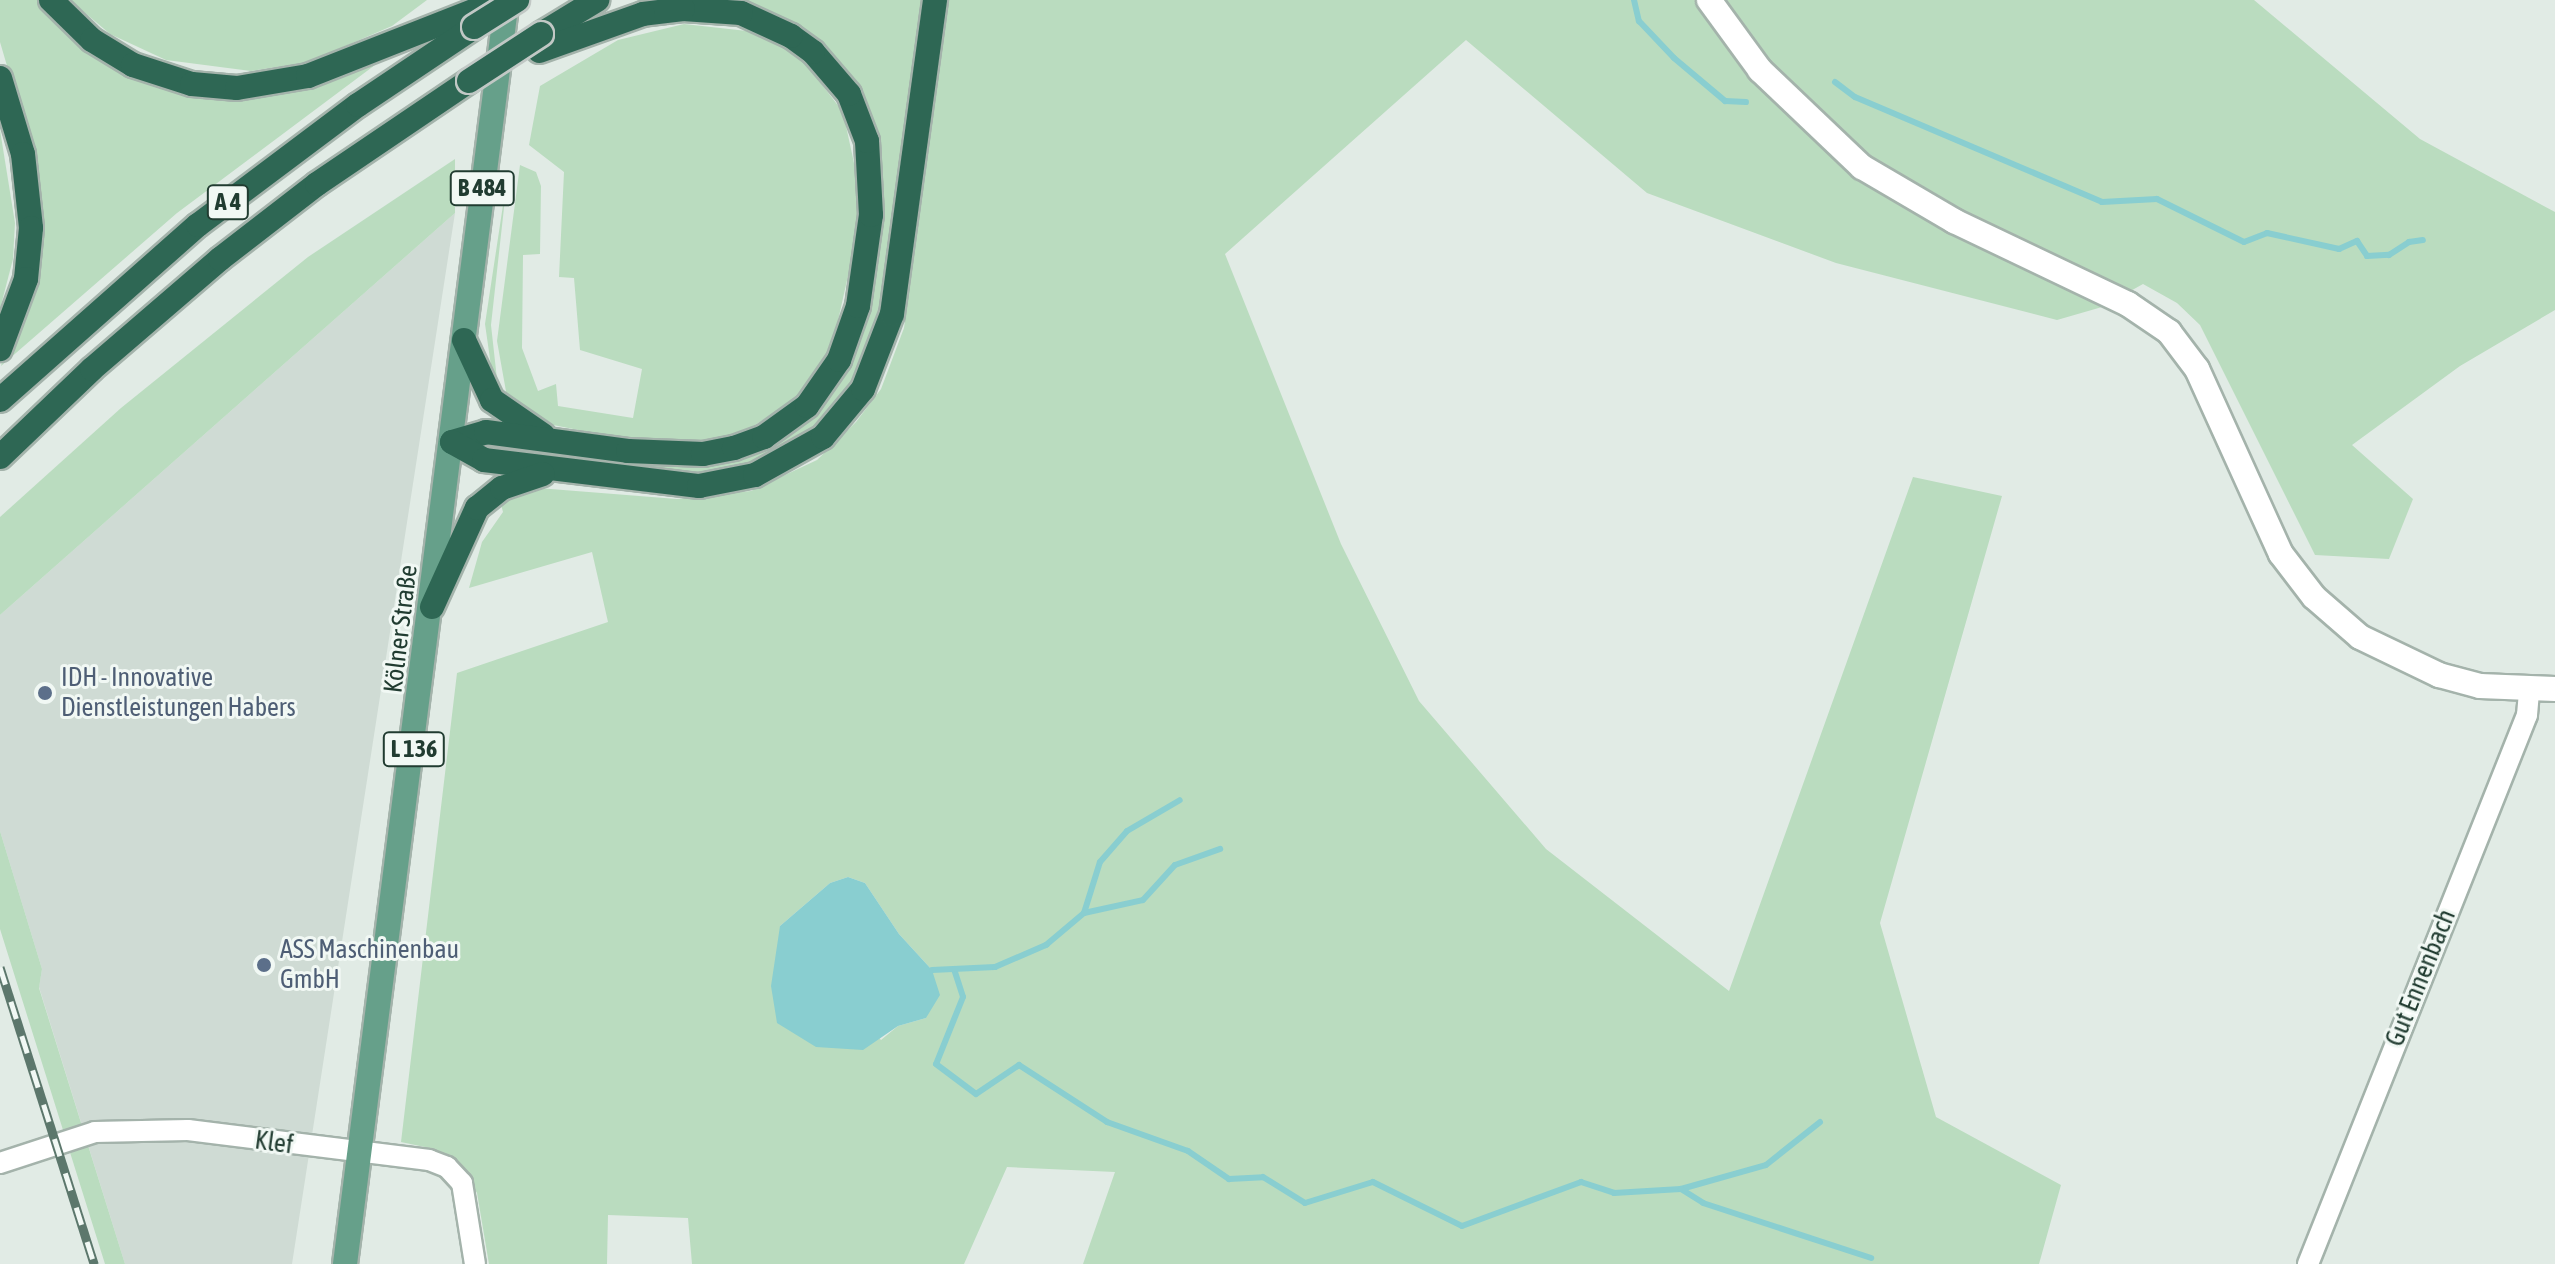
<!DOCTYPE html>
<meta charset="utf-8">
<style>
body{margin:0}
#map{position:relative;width:2555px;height:1264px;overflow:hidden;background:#e1ebe5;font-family:"Asap Condensed",sans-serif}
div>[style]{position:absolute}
.built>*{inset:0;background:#cfdbd4}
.green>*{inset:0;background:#badcbf}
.water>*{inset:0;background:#89ced0}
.stream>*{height:6px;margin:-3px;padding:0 3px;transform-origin:3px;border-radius:3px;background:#89ced0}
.roads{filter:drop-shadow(2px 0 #a4b3ab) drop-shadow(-2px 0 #a4b3ab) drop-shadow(0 2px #a4b3ab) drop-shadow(0 -2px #a4b3ab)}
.street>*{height:20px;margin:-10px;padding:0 10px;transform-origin:10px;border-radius:10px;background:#fff}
.secondary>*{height:24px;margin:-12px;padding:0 12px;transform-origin:12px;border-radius:12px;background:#fff}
.primary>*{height:24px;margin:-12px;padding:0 12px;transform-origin:12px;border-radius:12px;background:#66a08a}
.highway>*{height:24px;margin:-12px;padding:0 12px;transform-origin:12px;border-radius:12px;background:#2e6754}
.rail>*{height:9px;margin-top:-4.5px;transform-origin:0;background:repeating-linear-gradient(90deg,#f1f8f4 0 18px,#5c776c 0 36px);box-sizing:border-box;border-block:2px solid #5c776c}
.bridges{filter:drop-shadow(2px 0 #c1c8c5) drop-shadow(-2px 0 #c1c8c5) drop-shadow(0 2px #c1c8c5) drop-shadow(0 -2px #c1c8c5)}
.highway-bridge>*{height:24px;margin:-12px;padding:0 12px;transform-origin:12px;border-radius:12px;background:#2e6754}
.dots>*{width:22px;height:22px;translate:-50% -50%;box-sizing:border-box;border:4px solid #f1f8f4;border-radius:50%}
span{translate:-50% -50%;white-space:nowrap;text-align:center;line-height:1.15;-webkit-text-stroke:6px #f1f8f4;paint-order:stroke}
.shield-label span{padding:2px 6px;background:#f1f8f4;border:2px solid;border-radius:6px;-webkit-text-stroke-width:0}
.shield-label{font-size:24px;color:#213c31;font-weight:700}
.street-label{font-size:26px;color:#213c31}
.service-label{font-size:26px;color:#4e5e75}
.left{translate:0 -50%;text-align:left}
</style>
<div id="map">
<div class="built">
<div style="clip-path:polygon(455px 213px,292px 1264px,125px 1264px,39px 987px,42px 969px,0 831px,0 615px)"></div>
</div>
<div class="green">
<div style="clip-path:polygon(0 0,38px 0,141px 78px,331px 79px,375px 65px,177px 213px,1px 366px,41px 211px,32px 151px,0 42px)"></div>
<div style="clip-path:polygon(70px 0,427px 0,392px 26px,308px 62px,251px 71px,166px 60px,110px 34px)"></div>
<div style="clip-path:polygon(645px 0,925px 0,880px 320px,860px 368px,828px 415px,808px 434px,767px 457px,715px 472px,677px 474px,484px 447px,683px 466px,714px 463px,828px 395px,879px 162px,796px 28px,636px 6px)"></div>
<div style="clip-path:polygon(evenodd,949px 0,2254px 0,2420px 139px,2555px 212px,2555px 310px,2460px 366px,2352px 445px,2413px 499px,2389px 559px,2315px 555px,2200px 325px,2177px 303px,2143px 284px,2102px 307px,2057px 320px,1836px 263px,1647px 193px,1466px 40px,1225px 254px,1341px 544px,1419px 701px,1546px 849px,1729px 991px,1913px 477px,2002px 496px,1880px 923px,1936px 1117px,2061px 1185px,2039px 1264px,1083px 1264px,1115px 1172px,1007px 1167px,964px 1264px,692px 1264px,688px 1218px,608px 1215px,607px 1264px,489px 1264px,477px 1193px,458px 1162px,434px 1149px,401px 1142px,457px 673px,608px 622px,592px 552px,469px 588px,482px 542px,503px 512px,500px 501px,538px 488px,677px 499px,751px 491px,817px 460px,856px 422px,881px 389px,904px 328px,949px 0,848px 877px,865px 883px,899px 934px,932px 970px,926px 1018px,898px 1026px,881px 1040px,780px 926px,830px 883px,848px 877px)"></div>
<div style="clip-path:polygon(684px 24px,747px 31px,781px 46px,806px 64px,843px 112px,860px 191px,856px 240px,833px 343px,809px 386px,791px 402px,747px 430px,720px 437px,685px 443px,629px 440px,538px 422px,507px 397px,497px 341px,520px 165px,536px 172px,541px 186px,540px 254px,523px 255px,522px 348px,538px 391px,556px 384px,558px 406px,633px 418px,642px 369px,580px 350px,574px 278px,559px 277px,564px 172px,529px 145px,540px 86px,618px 40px)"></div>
<div style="clip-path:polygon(0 130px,15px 223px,13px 259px,0 309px)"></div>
<div style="clip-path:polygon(455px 159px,455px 213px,0 615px,0 517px,121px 408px,308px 257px)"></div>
<div style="clip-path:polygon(508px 172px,491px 325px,497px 379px,493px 380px,485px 324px)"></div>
<div style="clip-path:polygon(0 831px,42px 969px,39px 988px,125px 1264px,105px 1264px,0 929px)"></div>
</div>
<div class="water">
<div style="clip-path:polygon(848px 877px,865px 883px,899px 934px,932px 970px,940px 995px,926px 1018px,898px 1026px,863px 1050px,816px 1047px,777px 1023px,771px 986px,780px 926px,830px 883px)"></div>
</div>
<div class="stream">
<div style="left:1634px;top:0;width:22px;rotate:77deg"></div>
<div style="left:1639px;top:21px;width:51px;rotate:46.6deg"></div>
<div style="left:1674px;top:58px;width:67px;rotate:40.1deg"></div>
<div style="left:1725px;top:101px;width:21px;rotate:3deg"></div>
<div style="left:1835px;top:82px;width:25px;rotate:37deg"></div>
<div style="left:1855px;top:97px;width:268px;rotate:23deg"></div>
<div style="left:2102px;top:202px;width:55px;rotate:-3.1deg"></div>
<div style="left:2157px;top:199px;width:97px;rotate:26.3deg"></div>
<div style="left:2244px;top:242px;width:25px;rotate:-21deg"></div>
<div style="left:2267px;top:233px;width:74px;rotate:12.5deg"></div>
<div style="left:2339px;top:249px;width:20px;rotate:-24deg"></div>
<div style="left:2357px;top:241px;width:18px;rotate:56deg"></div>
<div style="left:2367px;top:256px;width:22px;rotate:-3deg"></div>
<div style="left:2389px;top:255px;width:24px;rotate:-33deg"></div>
<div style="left:2409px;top:242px;width:14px;rotate:-8deg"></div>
<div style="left:1084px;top:913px;width:53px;rotate:-72.6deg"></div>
<div style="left:1100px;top:862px;width:41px;rotate:-48.9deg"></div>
<div style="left:1127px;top:831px;width:61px;rotate:-30.3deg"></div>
<div style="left:954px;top:969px;width:29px;rotate:72deg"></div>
<div style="left:963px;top:997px;width:72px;rotate:111.9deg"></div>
<div style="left:936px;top:1064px;width:50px;rotate:36.9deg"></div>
<div style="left:976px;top:1094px;width:52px;rotate:-34deg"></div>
<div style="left:1019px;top:1065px;width:105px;rotate:32.9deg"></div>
<div style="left:1107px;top:1122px;width:86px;rotate:19.7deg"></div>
<div style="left:1188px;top:1151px;width:50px;rotate:34.3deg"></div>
<div style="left:1229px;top:1179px;width:34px;rotate:-3deg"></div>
<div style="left:1263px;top:1177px;width:49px;rotate:31.8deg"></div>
<div style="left:1305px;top:1203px;width:71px;rotate:-17.2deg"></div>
<div style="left:1373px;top:1182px;width:99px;rotate:26.3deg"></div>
<div style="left:1462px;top:1226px;width:127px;rotate:-20.3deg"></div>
<div style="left:1581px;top:1182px;width:35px;rotate:18deg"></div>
<div style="left:1614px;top:1193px;width:67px;rotate:-3.4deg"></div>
<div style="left:1681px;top:1189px;width:88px;rotate:-15.8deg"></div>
<div style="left:1766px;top:1165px;width:69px;rotate:-38.5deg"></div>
<div style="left:932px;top:970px;width:63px;rotate:-2.7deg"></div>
<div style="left:995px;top:967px;width:56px;rotate:-23.3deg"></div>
<div style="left:1046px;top:945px;width:50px;rotate:-40.1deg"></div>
<div style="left:1084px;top:913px;width:60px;rotate:-12.4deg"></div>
<div style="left:1143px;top:900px;width:47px;rotate:-47.6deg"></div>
<div style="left:1175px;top:865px;width:48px;rotate:-19.6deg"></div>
<div style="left:1681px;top:1189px;width:26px;rotate:32deg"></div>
<div style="left:1703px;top:1203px;width:177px;rotate:18.1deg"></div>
</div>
<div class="roads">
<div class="street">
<div style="left:0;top:1163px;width:100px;rotate:-18.1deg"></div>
<div style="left:95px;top:1132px;width:93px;rotate:-1.2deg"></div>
<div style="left:188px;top:1130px;width:243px;rotate:7.1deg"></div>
<div style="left:429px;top:1160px;width:19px;rotate:21deg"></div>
<div style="left:447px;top:1167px;width:22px;rotate:47deg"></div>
<div style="left:462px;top:1183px;width:82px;rotate:80.9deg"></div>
<div style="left:2308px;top:1264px;width:591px;rotate:-68.25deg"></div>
<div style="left:2527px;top:715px;width:24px;rotate:-85deg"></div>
</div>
<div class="secondary">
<div style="left:1709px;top:0;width:87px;rotate:53.9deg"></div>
<div style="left:1760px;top:70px;width:141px;rotate:43.6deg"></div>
<div style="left:1862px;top:167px;width:107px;rotate:30.4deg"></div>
<div style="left:1954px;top:221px;width:193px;rotate:25.5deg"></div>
<div style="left:2128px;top:304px;width:50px;rotate:34.3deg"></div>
<div style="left:2169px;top:332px;width:46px;rotate:52.9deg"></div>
<div style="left:2197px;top:369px;width:203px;rotate:65.6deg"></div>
<div style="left:2281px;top:554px;width:54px;rotate:52.5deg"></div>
<div style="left:2314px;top:597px;width:61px;rotate:41deg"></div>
<div style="left:2360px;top:637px;width:88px;rotate:25.7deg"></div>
<div style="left:2439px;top:675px;width:42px;rotate:15deg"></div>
<div style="left:2480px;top:686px;width:75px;rotate:2.3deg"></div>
</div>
<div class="primary">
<div style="left:345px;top:1264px;width:1274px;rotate:-82.7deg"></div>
</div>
<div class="highway">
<div style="left:51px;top:0;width:57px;rotate:44.3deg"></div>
<div style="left:92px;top:40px;width:48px;rotate:31.4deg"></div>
<div style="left:133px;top:65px;width:62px;rotate:17.9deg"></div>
<div style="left:192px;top:84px;width:45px;rotate:5.1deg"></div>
<div style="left:237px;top:88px;width:72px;rotate:-9.6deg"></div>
<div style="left:308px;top:76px;width:207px;rotate:-21.5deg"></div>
<div style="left:541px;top:34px;width:66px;rotate:-31.3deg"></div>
<div style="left:0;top:78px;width:79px;rotate:73.2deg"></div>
<div style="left:23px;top:154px;width:74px;rotate:83.8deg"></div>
<div style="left:31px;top:228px;width:51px;rotate:95.6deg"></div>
<div style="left:26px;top:279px;width:75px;rotate:110.4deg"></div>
<div style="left:464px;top:340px;width:66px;rotate:65deg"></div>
<div style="left:492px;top:400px;width:62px;rotate:34.5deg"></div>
<div style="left:0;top:400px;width:264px;rotate:-41.5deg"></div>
<div style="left:198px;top:225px;width:200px;rotate:-36.9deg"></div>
<div style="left:358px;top:105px;width:140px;rotate:-33.9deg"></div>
<div style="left:452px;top:442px;width:35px;rotate:-16deg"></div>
<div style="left:486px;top:432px;width:143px;rotate:7.6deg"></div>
<div style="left:628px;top:451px;width:75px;rotate:2.3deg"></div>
<div style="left:703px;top:454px;width:32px;rotate:-11deg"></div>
<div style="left:734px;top:448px;width:32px;rotate:-20deg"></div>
<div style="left:764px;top:437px;width:53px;rotate:-35.8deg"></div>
<div style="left:807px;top:406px;width:56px;rotate:-55.2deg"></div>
<div style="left:839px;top:360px;width:57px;rotate:-70.6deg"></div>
<div style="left:858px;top:306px;width:92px;rotate:-81.9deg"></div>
<div style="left:871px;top:215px;width:74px;rotate:-93.1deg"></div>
<div style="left:867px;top:141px;width:50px;rotate:-111deg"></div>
<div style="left:849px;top:94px;width:55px;rotate:-130.6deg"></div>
<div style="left:813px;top:52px;width:27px;rotate:-144deg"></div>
<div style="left:791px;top:36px;width:55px;rotate:-155.3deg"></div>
<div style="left:741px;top:13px;width:58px;rotate:-176.1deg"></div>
<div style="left:683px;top:9px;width:40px;rotate:172.9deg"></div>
<div style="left:643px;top:14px;width:110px;rotate:160.4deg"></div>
<div style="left:452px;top:442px;width:37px;rotate:29deg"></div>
<div style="left:484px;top:460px;width:217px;rotate:6.9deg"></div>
<div style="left:699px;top:486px;width:57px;rotate:-11.1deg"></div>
<div style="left:755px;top:475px;width:78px;rotate:-29.2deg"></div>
<div style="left:823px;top:437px;width:62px;rotate:-50.2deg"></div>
<div style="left:863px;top:389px;width:80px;rotate:-68.9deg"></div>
<div style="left:892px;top:314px;width:317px;rotate:-82.2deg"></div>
<div style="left:0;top:457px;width:127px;rotate:-43.7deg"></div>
<div style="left:92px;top:369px;width:169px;rotate:-40.7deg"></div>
<div style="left:220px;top:259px;width:123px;rotate:-37.7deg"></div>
<div style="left:317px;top:184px;width:184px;rotate:-34.1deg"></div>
<div style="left:432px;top:607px;width:109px;rotate:-65.6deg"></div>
<div style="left:477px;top:508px;width:32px;rotate:-39deg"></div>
<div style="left:502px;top:488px;width:43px;rotate:-18.9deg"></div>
</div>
</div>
<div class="rail">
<div style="left:0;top:967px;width:312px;rotate:72.4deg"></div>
</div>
<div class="bridges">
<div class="highway-bridge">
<div style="left:474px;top:27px;width:51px;rotate:-32.1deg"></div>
<div style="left:469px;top:81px;width:86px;rotate:-33.1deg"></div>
</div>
</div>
<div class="dots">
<div style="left:45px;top:693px;background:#5c6f8a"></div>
<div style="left:264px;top:965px;background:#5c6f8a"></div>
</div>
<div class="shield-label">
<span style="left:482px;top:188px">B 484</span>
<span style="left:228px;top:202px">A 4</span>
<span style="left:414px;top:749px">L 136</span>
</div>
<div class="street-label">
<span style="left:401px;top:629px;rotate:-83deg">Kölner Straße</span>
<span style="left:2421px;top:978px;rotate:-68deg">Gut Ennenbach</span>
<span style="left:274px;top:1143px;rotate:8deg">Klef</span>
</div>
<div class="service-label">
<span class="left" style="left:61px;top:693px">IDH - Innovative<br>Dienstleistungen Habers</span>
<span class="left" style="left:280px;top:965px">ASS Maschinenbau<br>GmbH</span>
</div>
</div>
